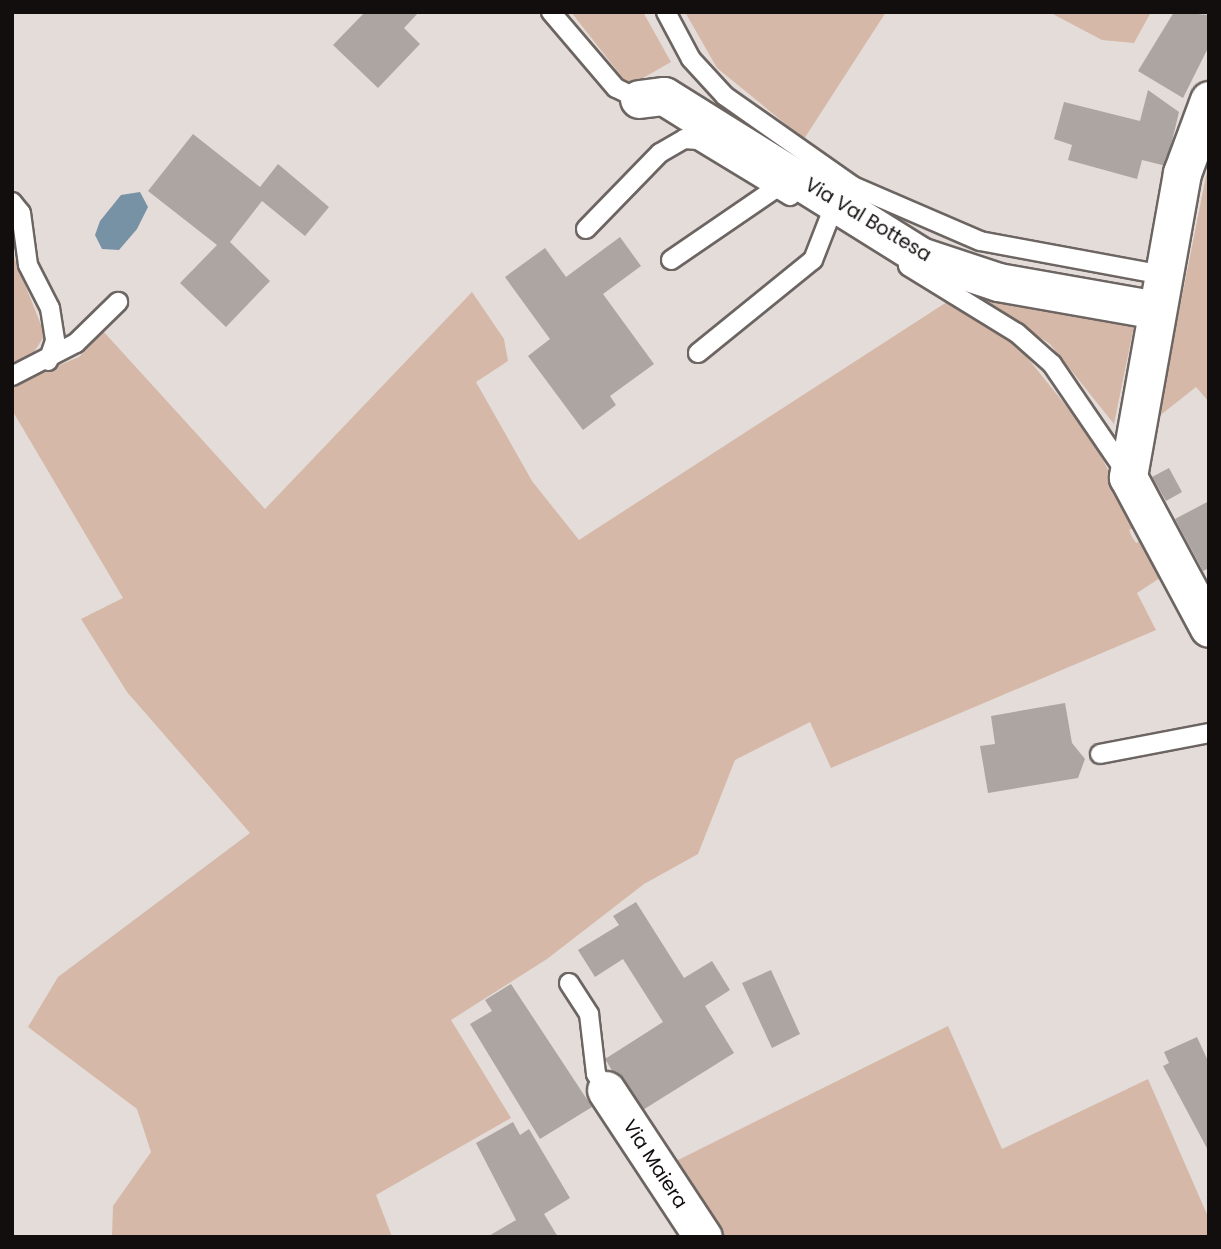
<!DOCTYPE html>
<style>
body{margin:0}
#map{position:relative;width:1221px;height:1249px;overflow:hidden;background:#e4dcd8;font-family:Poppins,sans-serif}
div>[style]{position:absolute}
.green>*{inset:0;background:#d5b8a8}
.water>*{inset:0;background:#7791a5}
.building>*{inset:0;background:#ada5a1}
.roads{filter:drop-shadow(2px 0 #6c6562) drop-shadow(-2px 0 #6c6562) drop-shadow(0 2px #6c6562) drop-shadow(0 -2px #6c6562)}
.lane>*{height:18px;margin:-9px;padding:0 9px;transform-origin:9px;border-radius:9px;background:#fff}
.street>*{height:37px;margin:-18.5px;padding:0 18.5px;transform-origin:18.5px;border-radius:18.5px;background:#fff}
span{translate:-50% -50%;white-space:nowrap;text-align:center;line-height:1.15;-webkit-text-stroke:5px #fff;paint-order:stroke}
.street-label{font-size:19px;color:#110e0d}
.frame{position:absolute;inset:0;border:14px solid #110e0d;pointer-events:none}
</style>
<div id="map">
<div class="green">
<div style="clip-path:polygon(571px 12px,643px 12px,671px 62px,629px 86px)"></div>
<div style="clip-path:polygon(685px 12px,886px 12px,804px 139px,717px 68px)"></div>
<div style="clip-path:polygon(1049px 12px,1151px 12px,1134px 43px,1102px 40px)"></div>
<div style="clip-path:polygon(1209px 161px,1209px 402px,1196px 387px,1158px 417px)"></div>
<div style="clip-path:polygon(12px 252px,45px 335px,32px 355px,12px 365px)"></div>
<div style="clip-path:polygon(952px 281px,1135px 321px,1114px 424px,1050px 344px)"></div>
<div style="clip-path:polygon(472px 292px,504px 339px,508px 361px,476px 382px,532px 481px,579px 540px,950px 300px,1018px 346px,1091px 437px,1137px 526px,1129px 530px,1132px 537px,1136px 543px,1147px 537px,1166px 574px,1137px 593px,1156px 630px,831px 768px,810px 722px,735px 760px,698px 854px,644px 884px,547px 959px,451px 1020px,511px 1118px,376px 1195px,392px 1237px,112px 1237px,113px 1206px,151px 1152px,137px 1109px,28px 1027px,58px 977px,250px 833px,127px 692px,81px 619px,123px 598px,12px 410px,12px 385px,79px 357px,103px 331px,265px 509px)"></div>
<div style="clip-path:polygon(948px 1026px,1002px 1149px,1148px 1079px,1209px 1219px,1209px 1237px,718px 1237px,670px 1164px)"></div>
</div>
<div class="water">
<div style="clip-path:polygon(140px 192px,148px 207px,137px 229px,119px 250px,102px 249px,95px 235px,100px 221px,121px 195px)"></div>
</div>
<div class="building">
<div style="clip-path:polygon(365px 12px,419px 12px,404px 28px,420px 44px,378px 88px,333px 45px)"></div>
<div style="clip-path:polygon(1174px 12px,1209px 15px,1209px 46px,1183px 98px,1138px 71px)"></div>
<div style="clip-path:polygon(1148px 90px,1179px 112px,1166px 166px,1142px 160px,1137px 179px,1068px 160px,1072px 145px,1054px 139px,1064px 102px,1140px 121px)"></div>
<div style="clip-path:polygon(193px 134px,260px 187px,278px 164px,329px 207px,305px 236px,262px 201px,230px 242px,270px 281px,226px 327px,180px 283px,217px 245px,148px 191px)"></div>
<div style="clip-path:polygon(620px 237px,641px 266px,603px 294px,654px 364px,610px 396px,616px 405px,583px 430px,528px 356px,550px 339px,505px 277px,545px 248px,566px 277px)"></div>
<div style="clip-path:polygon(1169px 468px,1182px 492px,1166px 501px,1152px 477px)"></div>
<div style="clip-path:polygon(1209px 501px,1209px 568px,1203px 571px,1175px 519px)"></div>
<div style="clip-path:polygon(1065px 703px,1072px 743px,1085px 759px,1078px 778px,988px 793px,980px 746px,995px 744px,991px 716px)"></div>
<div style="clip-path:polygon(636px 902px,684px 978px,712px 961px,730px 990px,705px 1006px,734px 1053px,638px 1113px,605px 1059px,663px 1022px,623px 959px,595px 977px,578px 950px,619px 925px,613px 916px)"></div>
<div style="clip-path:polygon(771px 970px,800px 1034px,772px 1048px,742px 983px)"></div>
<div style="clip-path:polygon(511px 984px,592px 1107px,540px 1139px,470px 1024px,492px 1011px,485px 1000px)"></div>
<div style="clip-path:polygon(1197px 1037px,1209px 1063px,1209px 1152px,1163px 1066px,1169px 1063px,1164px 1052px)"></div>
<div style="clip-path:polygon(513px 1122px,520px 1135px,529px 1129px,570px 1198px,544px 1214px,558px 1237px,487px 1237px,516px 1220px,476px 1143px)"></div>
</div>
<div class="roads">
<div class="lane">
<div style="left:551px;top:12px;width:100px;rotate:49.5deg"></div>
<div style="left:616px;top:88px;width:25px;rotate:26deg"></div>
<div style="left:666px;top:12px;width:53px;rotate:62deg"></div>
<div style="left:691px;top:59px;width:50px;rotate:47.4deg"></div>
<div style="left:725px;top:96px;width:156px;rotate:35.1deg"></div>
<div style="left:853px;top:186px;width:138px;rotate:23.4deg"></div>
<div style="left:980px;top:241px;width:187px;rotate:10.5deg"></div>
<div style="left:12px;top:202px;width:14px;rotate:51deg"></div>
<div style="left:21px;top:213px;width:52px;rotate:82.3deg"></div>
<div style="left:28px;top:265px;width:48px;rotate:62.9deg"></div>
<div style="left:50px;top:308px;width:33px;rotate:81deg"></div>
<div style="left:55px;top:341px;width:21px;rotate:109deg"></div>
<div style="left:586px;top:229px;width:106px;rotate:-45.8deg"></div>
<div style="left:660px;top:153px;width:28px;rotate:-30deg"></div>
<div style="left:684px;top:139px;width:14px;rotate:4deg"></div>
<div style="left:698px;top:140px;width:108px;rotate:31.3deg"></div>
<div style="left:671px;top:260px;width:127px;rotate:-34.4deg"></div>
<div style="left:908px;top:266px;width:128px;rotate:31.6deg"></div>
<div style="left:1017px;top:333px;width:47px;rotate:41.5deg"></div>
<div style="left:1052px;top:364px;width:130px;rotate:55.7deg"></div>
<div style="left:698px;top:353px;width:148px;rotate:-39deg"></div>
<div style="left:813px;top:260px;width:44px;rotate:-68.7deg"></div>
<div style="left:12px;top:376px;width:72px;rotate:-27.3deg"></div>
<div style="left:76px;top:343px;width:59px;rotate:-44.3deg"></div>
<div style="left:1100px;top:754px;width:111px;rotate:-10.9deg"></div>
<div style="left:569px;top:983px;width:37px;rotate:57deg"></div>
<div style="left:589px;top:1014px;width:60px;rotate:83.3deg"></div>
<div style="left:596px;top:1074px;width:19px;rotate:58deg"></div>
</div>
<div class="street">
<div style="left:639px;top:99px;width:25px;rotate:-7deg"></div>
<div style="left:664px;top:96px;width:302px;rotate:32deg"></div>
<div style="left:920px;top:256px;width:82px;rotate:18.4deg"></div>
<div style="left:998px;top:282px;width:160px;rotate:10deg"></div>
<div style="left:1209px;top:100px;width:78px;rotate:110.3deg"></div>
<div style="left:1182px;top:173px;width:309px;rotate:100.1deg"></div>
<div style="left:1128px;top:477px;width:171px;rotate:61.8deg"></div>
<div style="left:606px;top:1090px;width:176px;rotate:56.6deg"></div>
</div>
</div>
<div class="street-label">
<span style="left:868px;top:220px;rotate:31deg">Via Val Bottesa</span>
<span style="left:655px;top:1164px;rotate:57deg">Via Maiera</span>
</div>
<div class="frame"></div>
</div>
